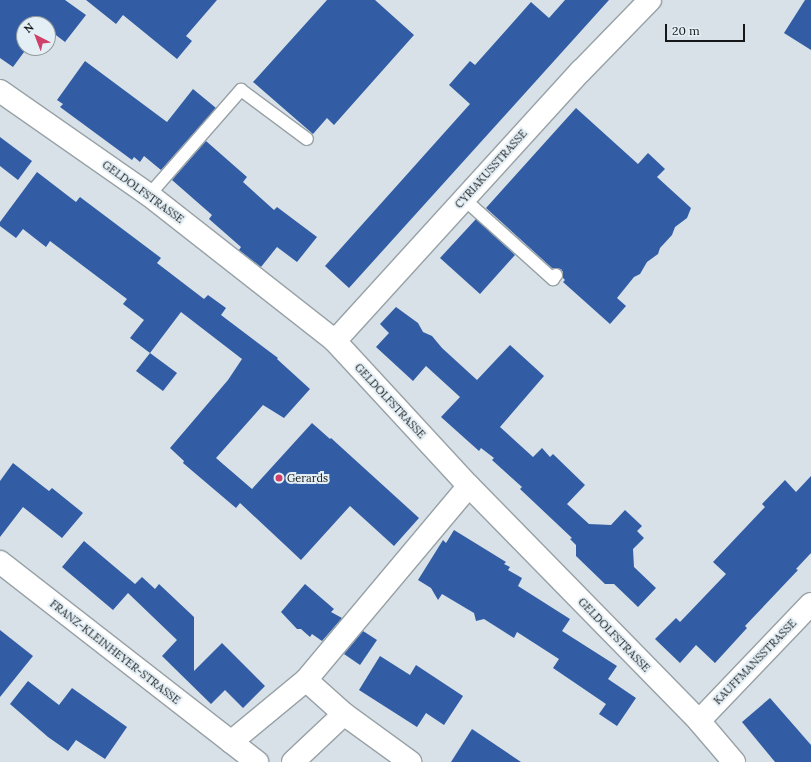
<!DOCTYPE html>
<style>
body{margin:0}
#map{position:relative;width:811px;height:762px;overflow:hidden;background:#d7e1e7;font-family:Lora,serif}
div>[style]{position:absolute}
.building>*{inset:0;background:#325da5}
.roads{filter:drop-shadow(1px 0 #97a1a6) drop-shadow(-1px 0 #97a1a6) drop-shadow(0 1px #97a1a6) drop-shadow(0 -1px #97a1a6)}
.service>*{height:12px;margin:-6px;padding:0 6px;transform-origin:6px;border-radius:6px;background:#fff}
.minor>*{height:22px;margin:-11px;padding:0 11px;transform-origin:11px;border-radius:11px;background:#fff}
.dots>*{width:11px;height:11px;translate:-50% -50%;box-sizing:border-box;border:2px solid #e4eff5;border-radius:50%}
span{translate:-50% -50%;white-space:nowrap;text-align:center;line-height:1.15;-webkit-text-stroke:4px #e4eff5;paint-order:stroke}
.street-label{font-size:11px;color:#14181a}
.poi-label{font-size:11px;color:#14181a}
.left{translate:0 -50%;text-align:left}
.north{position:absolute;left:16px;top:16px;width:40px;height:40px;box-sizing:border-box;background:#e4eff5;border:1px solid #91999d;border-radius:50%;rotate:318deg;font-size:11px;font-weight:700;line-height:16px;text-align:center;color:#14181a}
.north::after{content:'';display:block;margin:auto;width:14px;height:18px;background:#cf416a;clip-path:polygon(50% 0,100% 100%,50% 72%,0 100%)}
.scale{position:absolute;left:665px;top:24px;width:80px;height:18px;box-sizing:border-box;border:2px solid #14181a;border-top:0;padding-left:5px;font-size:12px;line-height:14px;white-space:nowrap;color:#14181a;-webkit-text-stroke:3px #e4eff5;paint-order:stroke}
</style>
<div id="map">
<div class="building">
<div style="clip-path:polygon(0 0,65px 0,86px 15px,65px 42px,48px 29px,48px 24px,24px 24px,24px 48px,27px 48px,13px 67px,0 58px)"></div>
<div style="clip-path:polygon(86px 0,217px 0,186px 36px,192px 41px,177px 59px,123px 15px,116px 24px)"></div>
<div style="clip-path:polygon(327px 0,375px 0,414px 35px,334px 125px,327px 118px,313px 134px,253px 82px)"></div>
<div style="clip-path:polygon(565px 0,609px 0,349px 288px,325px 266px,470px 104px,449px 85px,470px 61px,475px 65px,531px 2px,549px 18px)"></div>
<div style="clip-path:polygon(805px 0,811px 0,811px 50px,784px 33px)"></div>
<div style="clip-path:polygon(85px 61px,167px 122px,193px 89px,216px 108px,161px 170px,144px 156px,140px 162px,134px 157px,132px 160px,60px 107px,63px 104px,57px 100px)"></div>
<div style="clip-path:polygon(576px 108px,638px 164px,648px 153px,665px 169px,657px 177px,691px 208px,687px 218px,675px 227px,672px 235px,660px 248px,658px 254px,647px 262px,640px 274px,634px 277px,617px 298px,626px 306px,610px 324px,563px 282px,565px 280px,563px 278px,563px 272px,561px 269px,552px 268px,486px 208px)"></div>
<div style="clip-path:polygon(0 137px,32px 161px,18px 180px,0 166px)"></div>
<div style="clip-path:polygon(206px 141px,247px 177px,243px 182px,274px 210px,277px 207px,317px 237px,297px 262px,277px 247px,261px 267px,239px 250px,241px 247px,209px 219px,212px 215px,172px 180px)"></div>
<div style="clip-path:polygon(37px 172px,76px 202px,80px 197px,161px 258px,157px 263px,204px 299px,208px 295px,226px 308px,221px 315px,278px 358px,277px 359px,310px 389px,284px 418px,263px 405px,216px 458px,252px 489px,312px 423px,330px 439px,331px 438px,419px 518px,394px 546px,350px 506px,301px 560px,240px 503px,236px 508px,183px 463px,184px 461px,170px 448px,228px 380px,242px 359px,181px 312px,150px 353px,130px 338px,144px 320px,123px 304px,127px 299px,50px 241px,46px 247px,23px 229px,16px 238px,0 226px,0 222px)"></div>
<div style="clip-path:polygon(476px 219px,515px 255px,480px 294px,440px 258px)"></div>
<div style="clip-path:polygon(396px 307px,418px 323px,423px 332px,432px 336px,442px 348px,477px 380px,510px 345px,544px 376px,500px 427px,533px 457px,542px 448px,550px 457px,553px 454px,585px 485px,567px 504px,589px 524px,611px 525px,625px 510px,642px 526px,637px 531px,644px 538px,633px 549px,634px 567px,656px 588px,638px 607px,614px 584px,605px 584px,576px 556px,576px 545px,570px 539px,572px 538px,520px 489px,522px 487px,492px 460px,494px 458px,481px 448px,479px 451px,441px 417px,460px 397px,426px 366px,413px 381px,376px 347px,389px 333px,380px 324px)"></div>
<div style="clip-path:polygon(150px 353px,177px 373px,163px 391px,136px 371px)"></div>
<div style="clip-path:polygon(13px 463px,49px 491px,52px 488px,83px 513px,62px 538px,23px 507px,0 537px,0 481px)"></div>
<div style="clip-path:polygon(811px 476px,811px 553px,796px 569px,798px 570px,745px 626px,747px 628px,715px 663px,696px 645px,680px 663px,655px 639px,676px 618px,680px 622px,726px 574px,713px 562px,765px 507px,762px 504px,785px 480px,796px 492px)"></div>
<div style="clip-path:polygon(454px 530px,506px 562px,504px 564px,510px 567px,508px 570px,522px 578px,518px 586px,570px 619px,562px 631px,617px 666px,608px 679px,636px 698px,617px 726px,599px 714px,606px 704px,553px 668px,559px 659px,517px 632px,514px 638px,484px 619px,476px 621px,474px 613px,442px 594px,438px 600px,431px 588px,418px 580px,443px 540px,446px 543px)"></div>
<div style="clip-path:polygon(84px 541px,135px 584px,142px 577px,155px 589px,159px 584px,194px 617px,194px 671px,222px 643px,265px 686px,243px 708px,225px 690px,211px 704px,162px 656px,177px 640px,128px 593px,113px 610px,62px 567px)"></div>
<div style="clip-path:polygon(305px 584px,334px 609px,331px 612px,342px 618px,322px 641px,312px 634px,310px 637px,301px 629px,297px 629px,281px 612px)"></div>
<div style="clip-path:polygon(0 630px,33px 656px,0 697px)"></div>
<div style="clip-path:polygon(363px 631px,377px 640px,360px 665px,344px 654px)"></div>
<div style="clip-path:polygon(380px 656px,410px 675px,416px 665px,463px 696px,444px 725px,426px 713px,417px 727px,359px 690px)"></div>
<div style="clip-path:polygon(28px 681px,59px 705px,72px 688px,127px 727px,105px 759px,76px 740px,68px 751px,48px 737px,10px 704px)"></div>
<div style="clip-path:polygon(770px 698px,811px 745px,811px 762px,775px 762px,742px 722px)"></div>
<div style="clip-path:polygon(472px 729px,521px 762px,451px 762px)"></div>
</div>
<div class="roads">
<div class="service">
<div style="left:149px;top:195px;width:140px;rotate:-48.8deg"></div>
<div style="left:241px;top:90px;width:82px;rotate:36.6deg"></div>
<div style="left:464px;top:199px;width:120px;rotate:42deg"></div>
<div style="left:553px;top:279px;width:5px;rotate:-53deg"></div>
</div>
<div class="minor">
<div style="left:0;top:91px;width:182px;rotate:34.9deg"></div>
<div style="left:149px;top:195px;width:236px;rotate:38.1deg"></div>
<div style="left:335px;top:341px;width:197px;rotate:47.3deg"></div>
<div style="left:469px;top:486px;width:329px;rotate:45.6deg"></div>
<div style="left:699px;top:721px;width:54px;rotate:49.5deg"></div>
<div style="left:335px;top:341px;width:365px;rotate:-47.7deg"></div>
<div style="left:581px;top:71px;width:99px;rotate:-45.8deg"></div>
<div style="left:0;top:562px;width:326px;rotate:37.9deg"></div>
<div style="left:306px;top:680px;width:51px;rotate:41.8deg"></div>
<div style="left:699px;top:721px;width:162px;rotate:-46.3deg"></div>
<div style="left:231px;top:742px;width:97px;rotate:-39.6deg"></div>
<div style="left:306px;top:680px;width:253px;rotate:-50deg"></div>
<div style="left:293px;top:762px;width:70px;rotate:-43.3deg"></div>
<div style="left:344px;top:714px;width:82px;rotate:36deg"></div>
</div>
</div>
<div class="dots">
<div style="left:279px;top:478px;background:#cf416a"></div>
</div>
<div class="street-label">
<span style="left:491px;top:169px;rotate:-48deg">CYRIAKUSSTRASSE</span>
<span style="left:143px;top:192px;rotate:36deg">GELDOLFSTRASSE</span>
<span style="left:390px;top:401px;rotate:47deg">GELDOLFSTRASSE</span>
<span style="left:614px;top:635px;rotate:46deg">GELDOLFSTRASSE</span>
<span style="left:115px;top:652px;rotate:38deg">FRANZ-KLEINHEYER-STRASSE</span>
<span style="left:755px;top:662px;rotate:-46deg">KAUFFMANSSTRASSE</span>
</div>
<div class="poi-label">
<span class="left" style="left:287px;top:478px">Gerards</span>
</div>
<div class="north">N</div>
<div class="scale">20 m</div>
</div>
